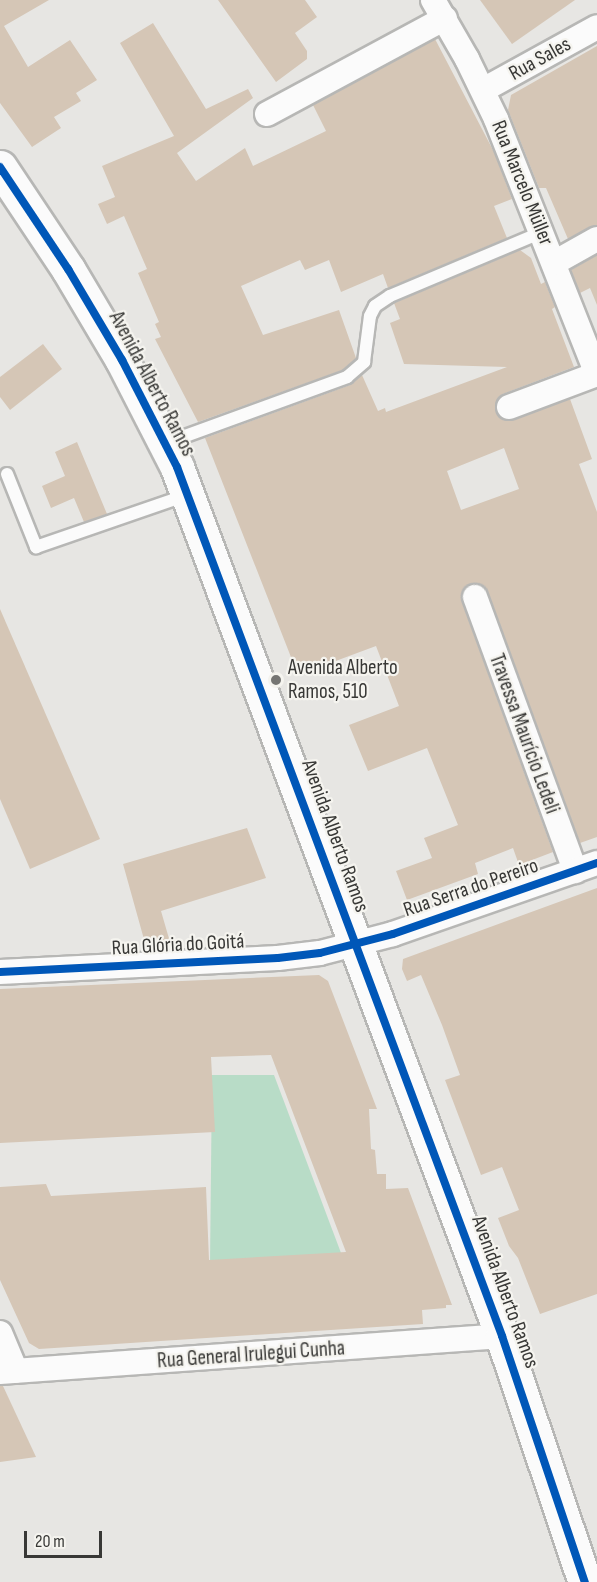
<!DOCTYPE html>
<meta charset="utf-8">
<style>
body{margin:0}
#map{position:relative;width:597px;height:1582px;overflow:hidden;background:#e7e6e3;font-family:"Sofia Sans Condensed",sans-serif}
div>[style]{position:absolute}
.green>*{inset:0;background:#b8dcc7}
.building>*{inset:0;background:#d5c6b6}
.roads{filter:drop-shadow(2px 0 #b7b7b5) drop-shadow(-2px 0 #b7b7b5) drop-shadow(0 2px #b7b7b5) drop-shadow(0 -2px #b7b7b5)}
.service>*{height:12px;margin:-6px;padding:0 6px;transform-origin:6px;border-radius:6px;background:#fbfbfb}
.minor>*{height:24px;margin:-12px;padding:0 12px;transform-origin:12px;border-radius:12px;background:#fbfbfb}
.secondary>*{height:33px;margin:-16.5px;padding:0 16.5px;transform-origin:16.5px;border-radius:16.5px;background:#fbfbfb}
.cycleway>*{height:8px;margin:-4px;padding:0 4px;transform-origin:4px;border-radius:4px;background:#0057b8}
.dots>*{width:16px;height:16px;translate:-50% -50%;box-sizing:border-box;border:3px solid #f5f4ef;border-radius:50%}
span{translate:-50% -50%;white-space:nowrap;text-align:center;line-height:1.15;-webkit-text-stroke:4.5px #f5f4ef;paint-order:stroke}
.street-label{font-size:21px;color:#383836}
.poi-label{font-size:21px;color:#383836}
.left{translate:0 -50%;text-align:left}
.scale{position:absolute;left:24px;top:1531px;width:78px;height:27px;box-sizing:border-box;border:3px solid #383836;border-top:0;padding-left:8px;font-size:18px;line-height:21px;white-space:nowrap;color:#383836;-webkit-text-stroke:4px #f5f4ef;paint-order:stroke}
</style>
<div id="map">
<div class="green">
<div style="clip-path:polygon(212px 1075px,274px 1075px,341px 1253px,210px 1265px)"></div>
</div>
<div class="building">
<div style="clip-path:polygon(0 0,49px 0,4px 26px,28px 67px,70px 40px,97px 80px,76px 93px,81px 101px,54px 117px,61px 128px,32px 147px,0 103px)"></div>
<div style="clip-path:polygon(218px 0,305px 0,317px 17px,295px 33px,307px 51px,307px 59px,276px 82px)"></div>
<div style="clip-path:polygon(480px 0,575px 0,512px 44px)"></div>
<div style="clip-path:polygon(153px 23px,206px 109px,248px 89px,253px 98px,177px 153px,196px 181px,245px 148px,253px 166px,326px 131px,313px 105px,435px 39px,494px 152px,512px 199px,494px 206px,507px 238px,388px 288px,383px 274px,341px 292px,329px 260px,305px 270px,300px 260px,241px 286px,263px 335px,339px 310px,356px 358px,343px 370px,198px 422px,155px 339px,161px 337px,155px 324px,159px 322px,138px 273px,147px 269px,124px 216px,107px 224px,98px 204px,115px 197px,102px 166px,174px 136px,120px 43px)"></div>
<div style="clip-path:polygon(597px 46px,597px 225px,568px 239px,546px 188px,539px 188px,508px 110px,511px 95px)"></div>
<div style="clip-path:polygon(evenodd,520px 250px,531px 258px,541px 284px,545px 282px,555px 307px,552px 309px,574px 367px,503px 394px,498px 398px,496px 411px,500px 418px,513px 420px,570px 399px,592px 459px,579px 464px,597px 512px,597px 837px,580px 843px,488px 592px,484px 586px,471px 583px,464px 588px,462px 602px,553px 852px,519px 865px,513px 848px,475px 863px,478px 874px,407px 900px,396px 871px,432px 858px,424px 838px,458px 825px,427px 748px,368px 771px,349px 725px,399px 706px,376px 646px,298px 675px,205px 438px,350px 385px,362px 375px,378px 411px,385px 408px,386px 412px,507px 367px,404px 364px,390px 323px,400px 319px,394px 303px,520px 250px,504px 448px,519px 489px,461px 510px,447px 471px,504px 448px)"></div>
<div style="clip-path:polygon(597px 255px,597px 305px,590px 288px,580px 293px,571px 270px)"></div>
<div style="clip-path:polygon(43px 344px,62px 369px,10px 410px,0 397px,0 377px)"></div>
<div style="clip-path:polygon(77px 442px,107px 514px,84px 522px,74px 498px,51px 508px,42px 486px,65px 476px,55px 452px)"></div>
<div style="clip-path:polygon(0 609px,100px 839px,30px 869px,0 799px)"></div>
<div style="clip-path:polygon(247px 828px,266px 878px,161px 911px,170px 942px,145px 943px,123px 864px)"></div>
<div style="clip-path:polygon(597px 888px,597px 1294px,540px 1314px,518px 1258px,509px 1246px,498px 1218px,519px 1210px,502px 1167px,481px 1175px,445px 1080px,460px 1075px,442px 1025px,421px 975px,407px 981px,402px 969px,403px 959px)"></div>
<div style="clip-path:polygon(319px 975px,328px 981px,377px 1109px,369px 1109px,371px 1149px,375px 1150px,377px 1174px,386px 1174px,386px 1189px,408px 1188px,452px 1305px,446px 1305px,446px 1308px,422px 1310px,423px 1324px,39px 1349px,29px 1343px,0 1280px,0 1187px,46px 1184px,51px 1196px,206px 1187px,209px 1260px,346px 1252px,271px 1055px,211px 1057px,215px 1132px,0 1143px,0 989px)"></div>
<div style="clip-path:polygon(0 1386px,3px 1386px,36px 1457px,0 1462px)"></div>
</div>
<div class="roads">
<div class="service">
<div style="left:166px;top:443px;width:193px;rotate:-20deg"></div>
<div style="left:347px;top:377px;width:23px;rotate:-41deg"></div>
<div style="left:364px;top:362px;width:46px;rotate:-82.6deg"></div>
<div style="left:370px;top:316px;width:11px;rotate:-63deg"></div>
<div style="left:375px;top:306px;width:18px;rotate:-34deg"></div>
<div style="left:390px;top:296px;width:165px;rotate:-22.8deg"></div>
<div style="left:7px;top:474px;width:79px;rotate:68.3deg"></div>
<div style="left:36px;top:547px;width:160px;rotate:-19deg"></div>
</div>
<div class="minor">
<div style="left:433px;top:0;width:68px;rotate:60deg"></div>
<div style="left:467px;top:59px;width:67px;rotate:64.2deg"></div>
<div style="left:496px;top:119px;width:274px;rotate:68.4deg"></div>
<div style="left:483px;top:90px;width:130px;rotate:-28.9deg"></div>
<div style="left:267px;top:114px;width:202px;rotate:-28.3deg"></div>
<div style="left:554px;top:263px;width:49px;rotate:-29.2deg"></div>
<div style="left:509px;top:407px;width:94px;rotate:-20.6deg"></div>
<div style="left:475px;top:597px;width:292px;rotate:69.9deg"></div>
<div style="left:0;top:972px;width:278px;rotate:-2.9deg"></div>
<div style="left:278px;top:958px;width:42px;rotate:-6.8deg"></div>
<div style="left:320px;top:953px;width:75px;rotate:-14.6deg"></div>
<div style="left:393px;top:934px;width:216px;rotate:-19.2deg"></div>
<div style="left:0;top:1333px;width:41px;rotate:67.2deg"></div>
<div style="left:0;top:1372px;width:503px;rotate:-4.1deg"></div>
</div>
<div class="secondary">
<div style="left:0;top:167px;width:123px;rotate:56.3deg"></div>
<div style="left:68px;top:269px;width:106px;rotate:59.3deg"></div>
<div style="left:122px;top:360px;width:120px;rotate:62.8deg"></div>
<div style="left:177px;top:467px;width:928px;rotate:69.49deg"></div>
<div style="left:502px;top:1336px;width:260px;rotate:71.4deg"></div>
</div>
</div>
<div class="cycleway">
<div style="left:0;top:167px;width:123px;rotate:56.3deg"></div>
<div style="left:68px;top:269px;width:106px;rotate:59.3deg"></div>
<div style="left:122px;top:360px;width:120px;rotate:62.8deg"></div>
<div style="left:177px;top:467px;width:928px;rotate:69.49deg"></div>
<div style="left:502px;top:1336px;width:260px;rotate:71.4deg"></div>
<div style="left:0;top:972px;width:278px;rotate:-2.9deg"></div>
<div style="left:278px;top:958px;width:42px;rotate:-6.8deg"></div>
<div style="left:320px;top:953px;width:75px;rotate:-14.6deg"></div>
<div style="left:393px;top:934px;width:216px;rotate:-19.2deg"></div>
</div>
<div class="dots">
<div style="left:276px;top:680px;background:#757573"></div>
</div>
<div class="street-label">
<span style="left:540px;top:59px;rotate:-29deg">Rua Sales</span>
<span style="left:522px;top:183px;rotate:68deg">Rua Marcelo Müller</span>
<span style="left:152px;top:384px;rotate:62deg">Avenida Alberto Ramos</span>
<span style="left:524px;top:734px;rotate:70deg">Travessa Maurício Ledeli</span>
<span style="left:335px;top:836px;rotate:70deg">Avenida Alberto Ramos</span>
<span style="left:471px;top:888px;rotate:-19deg">Rua Serra do Pereiro</span>
<span style="left:178px;top:945px;rotate:-3deg">Rua Glória do Goitá</span>
<span style="left:505px;top:1292px;rotate:70deg">Avenida Alberto Ramos</span>
<span style="left:251px;top:1355px;rotate:-4deg">Rua General Irulegui Cunha</span>
</div>
<div class="poi-label">
<span class="left" style="left:288px;top:680px">Avenida Alberto<br>Ramos, 510</span>
</div>
<div class="scale">20 m</div>
</div>
